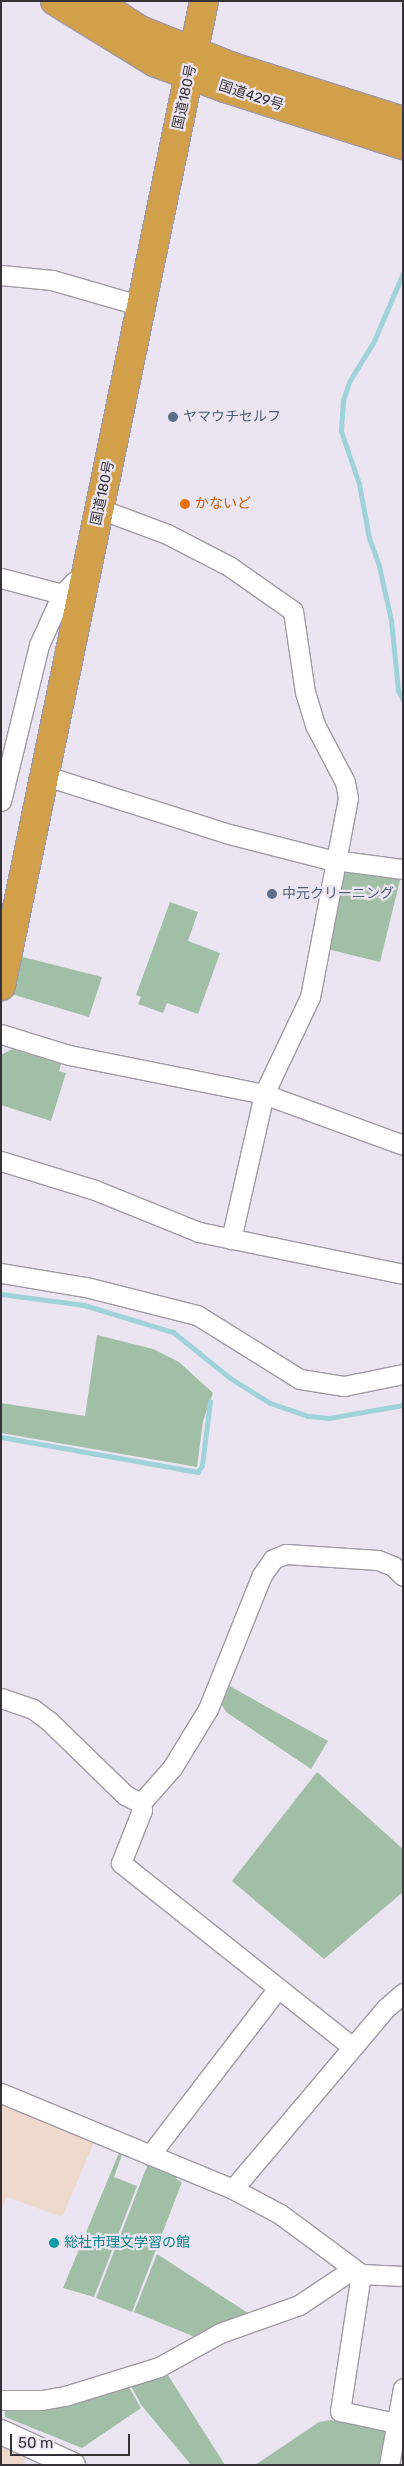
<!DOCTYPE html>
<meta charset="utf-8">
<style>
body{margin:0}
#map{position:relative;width:404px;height:2466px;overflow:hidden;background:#ebe5f1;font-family:Rubik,"Noto Sans JP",sans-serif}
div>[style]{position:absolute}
.education>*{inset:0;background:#efd9cd}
.green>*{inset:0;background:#a1bea6}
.stream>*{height:5px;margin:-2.5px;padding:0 2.5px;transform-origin:2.5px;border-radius:2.5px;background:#a0d2d9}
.roads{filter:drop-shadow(1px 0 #a09aa5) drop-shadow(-1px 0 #a09aa5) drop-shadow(0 1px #a09aa5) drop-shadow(0 -1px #a09aa5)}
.minor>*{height:19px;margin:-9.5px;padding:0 9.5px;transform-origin:9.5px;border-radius:9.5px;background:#fff}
.tertiary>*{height:24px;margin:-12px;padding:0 12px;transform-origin:12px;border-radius:12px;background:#fff}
.trunk>*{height:28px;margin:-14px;padding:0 14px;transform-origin:14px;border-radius:14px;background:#d2a04b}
.dots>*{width:14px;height:14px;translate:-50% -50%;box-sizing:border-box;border:2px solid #ebe5f1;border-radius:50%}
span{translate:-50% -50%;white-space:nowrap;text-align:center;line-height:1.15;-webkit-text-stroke:4.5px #ebe5f1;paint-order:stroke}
.street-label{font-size:14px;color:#363338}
.service-label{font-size:14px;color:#4e5e75}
.left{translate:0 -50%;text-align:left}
.food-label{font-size:14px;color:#c56008}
.culture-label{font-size:14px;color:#0d838f}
.frame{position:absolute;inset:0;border:2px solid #363338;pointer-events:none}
.scale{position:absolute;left:10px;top:2434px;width:120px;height:22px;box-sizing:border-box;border:2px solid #363338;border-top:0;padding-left:6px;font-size:15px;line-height:18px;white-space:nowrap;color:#363338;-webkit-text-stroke:4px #ebe5f1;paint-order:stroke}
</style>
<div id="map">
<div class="education">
<div style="clip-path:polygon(1px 2101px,95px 2140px,62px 2217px,7px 2197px,1px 2211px)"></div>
<div style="clip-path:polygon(1px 2446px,26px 2457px,22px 2465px,1px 2465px)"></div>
</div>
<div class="green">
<div style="clip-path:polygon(345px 866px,401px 876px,380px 962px,327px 949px)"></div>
<div style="clip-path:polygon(170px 902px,198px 912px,188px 941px,220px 953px,198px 1014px,167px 1003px,163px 1013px,138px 1004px,141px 997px,136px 995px)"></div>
<div style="clip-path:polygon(19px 956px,102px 977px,89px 1017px,11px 994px)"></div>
<div style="clip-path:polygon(12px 1049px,61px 1064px,59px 1071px,66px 1073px,51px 1121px,1px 1105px,1px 1055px)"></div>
<div style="clip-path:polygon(97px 1335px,153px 1349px,179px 1362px,213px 1393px,203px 1421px,197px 1467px,1px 1433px,1px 1403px,85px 1416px)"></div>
<div style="clip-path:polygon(226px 1684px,328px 1741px,311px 1769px,226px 1712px,220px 1702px)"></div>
<div style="clip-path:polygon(317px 1772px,403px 1849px,403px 1892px,324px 1959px,232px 1881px)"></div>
<div style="clip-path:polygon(121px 2148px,124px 2149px,114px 2177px,137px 2186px,94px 2297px,63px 2288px)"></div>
<div style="clip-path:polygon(149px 2161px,179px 2174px,176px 2179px,182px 2182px,132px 2312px,96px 2298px)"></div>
<div style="clip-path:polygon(157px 2254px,257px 2319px,200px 2339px,134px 2312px)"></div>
<div style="clip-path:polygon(164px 2369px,225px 2465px,191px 2465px,142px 2406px,128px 2381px)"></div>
<div style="clip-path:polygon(126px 2382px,141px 2408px,82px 2448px,5px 2417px,5px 2404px)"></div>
<div style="clip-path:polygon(330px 2420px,389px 2430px,382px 2465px,255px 2465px,319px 2422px)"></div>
</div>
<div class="stream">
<div style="left:403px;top:273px;width:74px;rotate:113.1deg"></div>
<div style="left:374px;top:341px;width:48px;rotate:121.4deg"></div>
<div style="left:349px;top:382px;width:20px;rotate:108deg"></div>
<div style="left:343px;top:401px;width:30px;rotate:94deg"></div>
<div style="left:341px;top:431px;width:56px;rotate:71.2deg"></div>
<div style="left:359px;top:484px;width:55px;rotate:79.5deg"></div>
<div style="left:369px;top:538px;width:30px;rotate:70deg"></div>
<div style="left:379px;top:566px;width:55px;rotate:77.5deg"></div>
<div style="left:391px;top:620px;width:70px;rotate:84.3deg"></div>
<div style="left:398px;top:690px;width:11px;rotate:63deg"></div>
<div style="left:1px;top:1294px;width:84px;rotate:7.5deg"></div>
<div style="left:84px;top:1305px;width:93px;rotate:16.9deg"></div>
<div style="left:173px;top:1332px;width:73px;rotate:38.9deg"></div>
<div style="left:230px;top:1378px;width:47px;rotate:32deg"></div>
<div style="left:270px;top:1403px;width:39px;rotate:19deg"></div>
<div style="left:307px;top:1416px;width:22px;rotate:5deg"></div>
<div style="left:329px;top:1418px;width:75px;rotate:-10deg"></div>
<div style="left:1px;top:1437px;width:200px;rotate:10.1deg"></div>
<div style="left:198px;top:1472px;width:8px;rotate:-60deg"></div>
<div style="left:202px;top:1465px;width:64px;rotate:-82.8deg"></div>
</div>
<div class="roads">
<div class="minor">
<div style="left:1px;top:275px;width:51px;rotate:5.6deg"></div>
<div style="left:52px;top:280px;width:94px;rotate:16.1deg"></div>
<div style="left:100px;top:509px;width:72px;rotate:20.5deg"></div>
<div style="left:167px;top:534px;width:70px;rotate:27.3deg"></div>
<div style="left:229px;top:566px;width:78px;rotate:35.1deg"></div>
<div style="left:293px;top:611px;width:82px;rotate:81.6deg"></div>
<div style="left:305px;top:692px;width:34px;rotate:73deg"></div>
<div style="left:315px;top:725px;width:64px;rotate:62.2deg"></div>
<div style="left:345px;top:782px;width:16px;rotate:79deg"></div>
<div style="left:348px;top:798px;width:203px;rotate:100.8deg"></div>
<div style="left:310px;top:997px;width:107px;rotate:115.4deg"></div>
<div style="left:264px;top:1094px;width:149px;rotate:102.8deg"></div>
<div style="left:1px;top:578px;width:63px;rotate:14.7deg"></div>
<div style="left:46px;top:776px;width:192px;rotate:17.6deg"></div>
<div style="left:229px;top:834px;width:101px;rotate:14.3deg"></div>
<div style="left:327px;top:859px;width:77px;rotate:7.5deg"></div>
<div style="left:1px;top:801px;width:161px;rotate:-76.3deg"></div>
<div style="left:39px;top:645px;width:56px;rotate:-65.7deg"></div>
<div style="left:62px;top:594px;width:18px;rotate:-45deg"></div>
<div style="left:75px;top:581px;width:10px;rotate:-11deg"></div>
<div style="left:1px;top:1034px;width:71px;rotate:17.2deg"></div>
<div style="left:69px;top:1055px;width:199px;rotate:11.3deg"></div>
<div style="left:264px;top:1094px;width:148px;rotate:20.1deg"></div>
<div style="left:1px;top:1161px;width:98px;rotate:17.1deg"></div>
<div style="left:95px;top:1190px;width:112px;rotate:22deg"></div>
<div style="left:199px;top:1232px;width:208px;rotate:11.6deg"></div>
<div style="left:1px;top:1273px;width:86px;rotate:9.4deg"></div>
<div style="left:86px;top:1287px;width:114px;rotate:14.2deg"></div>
<div style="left:197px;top:1315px;width:121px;rotate:31.9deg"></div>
<div style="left:300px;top:1379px;width:45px;rotate:9deg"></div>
<div style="left:344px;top:1386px;width:60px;rotate:-11.5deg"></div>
<div style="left:1px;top:1698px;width:34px;rotate:19deg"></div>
<div style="left:33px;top:1709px;width:20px;rotate:37deg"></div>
<div style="left:49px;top:1721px;width:106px;rotate:44.2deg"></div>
<div style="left:125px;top:1795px;width:18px;rotate:27deg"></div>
<div style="left:141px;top:1803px;width:47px;rotate:-48.5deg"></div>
<div style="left:172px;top:1768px;width:69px;rotate:-58.6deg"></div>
<div style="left:208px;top:1709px;width:144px;rotate:-68.1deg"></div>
<div style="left:262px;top:1575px;width:19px;rotate:-55deg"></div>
<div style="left:273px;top:1559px;width:14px;rotate:-21deg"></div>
<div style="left:286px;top:1554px;width:92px;rotate:3.7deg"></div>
<div style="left:378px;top:1560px;width:16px;rotate:22deg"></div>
<div style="left:393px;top:1566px;width:14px;rotate:45deg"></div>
<div style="left:141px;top:1803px;width:7px;rotate:82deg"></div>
<div style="left:142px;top:1810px;width:57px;rotate:111.6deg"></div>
<div style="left:121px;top:1863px;width:295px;rotate:38.5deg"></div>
<div style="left:1px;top:2093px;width:251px;rotate:22.5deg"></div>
<div style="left:233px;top:2189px;width:53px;rotate:28deg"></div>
<div style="left:280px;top:2214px;width:101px;rotate:36.5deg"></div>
<div style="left:361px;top:2274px;width:42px;rotate:2.7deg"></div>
<div style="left:150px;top:2155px;width:210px;rotate:-52.5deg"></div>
<div style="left:233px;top:2189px;width:237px;rotate:-49.8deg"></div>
<div style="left:386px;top:2008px;width:23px;rotate:-41deg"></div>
<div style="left:361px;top:2274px;width:139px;rotate:98.7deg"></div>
<div style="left:340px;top:2411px;width:57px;rotate:12.1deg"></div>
<div style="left:1px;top:2400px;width:41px"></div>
<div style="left:42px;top:2400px;width:23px;rotate:-10deg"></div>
<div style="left:65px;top:2396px;width:98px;rotate:-17.1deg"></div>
<div style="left:159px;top:2367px;width:70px;rotate:-29.1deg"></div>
<div style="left:220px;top:2333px;width:84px;rotate:-19.5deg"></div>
<div style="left:299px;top:2305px;width:65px;rotate:-33.7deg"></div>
<div style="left:389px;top:2465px;width:78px;rotate:-79.7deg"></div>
</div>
<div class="tertiary">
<div style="left:1px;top:2432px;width:79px;rotate:24.6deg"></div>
</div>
<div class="trunk">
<div style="left:55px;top:1px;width:116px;rotate:31.6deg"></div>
<div style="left:154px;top:62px;width:76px;rotate:20.1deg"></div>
<div style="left:225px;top:88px;width:187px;rotate:17.8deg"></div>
<div style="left:95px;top:1px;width:54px;rotate:32.8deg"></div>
<div style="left:140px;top:30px;width:97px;rotate:21.8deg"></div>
<div style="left:230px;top:66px;width:182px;rotate:17.6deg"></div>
<div style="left:1px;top:986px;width:1006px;rotate:-78.35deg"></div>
</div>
</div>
<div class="dots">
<div style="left:173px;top:417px;background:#5c6f8a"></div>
<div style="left:185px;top:504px;background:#e8710a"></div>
<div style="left:272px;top:894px;background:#5c6f8a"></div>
<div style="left:54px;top:2243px;background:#0f9aa8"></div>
</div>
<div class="street-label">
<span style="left:251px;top:96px;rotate:18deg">国道429号</span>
<span style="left:185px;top:97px;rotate:-78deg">国道180号</span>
<span style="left:103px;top:493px;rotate:-78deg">国道180号</span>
</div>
<div class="service-label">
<span class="left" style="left:183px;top:417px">ヤマウチセルフ</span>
<span class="left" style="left:282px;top:894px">中元クリーニング</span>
</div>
<div class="food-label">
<span class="left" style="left:195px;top:504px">かないど</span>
</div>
<div class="culture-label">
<span class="left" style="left:64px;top:2243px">総社市理文学習の館</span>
</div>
<div class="frame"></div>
<div class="scale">50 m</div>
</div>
